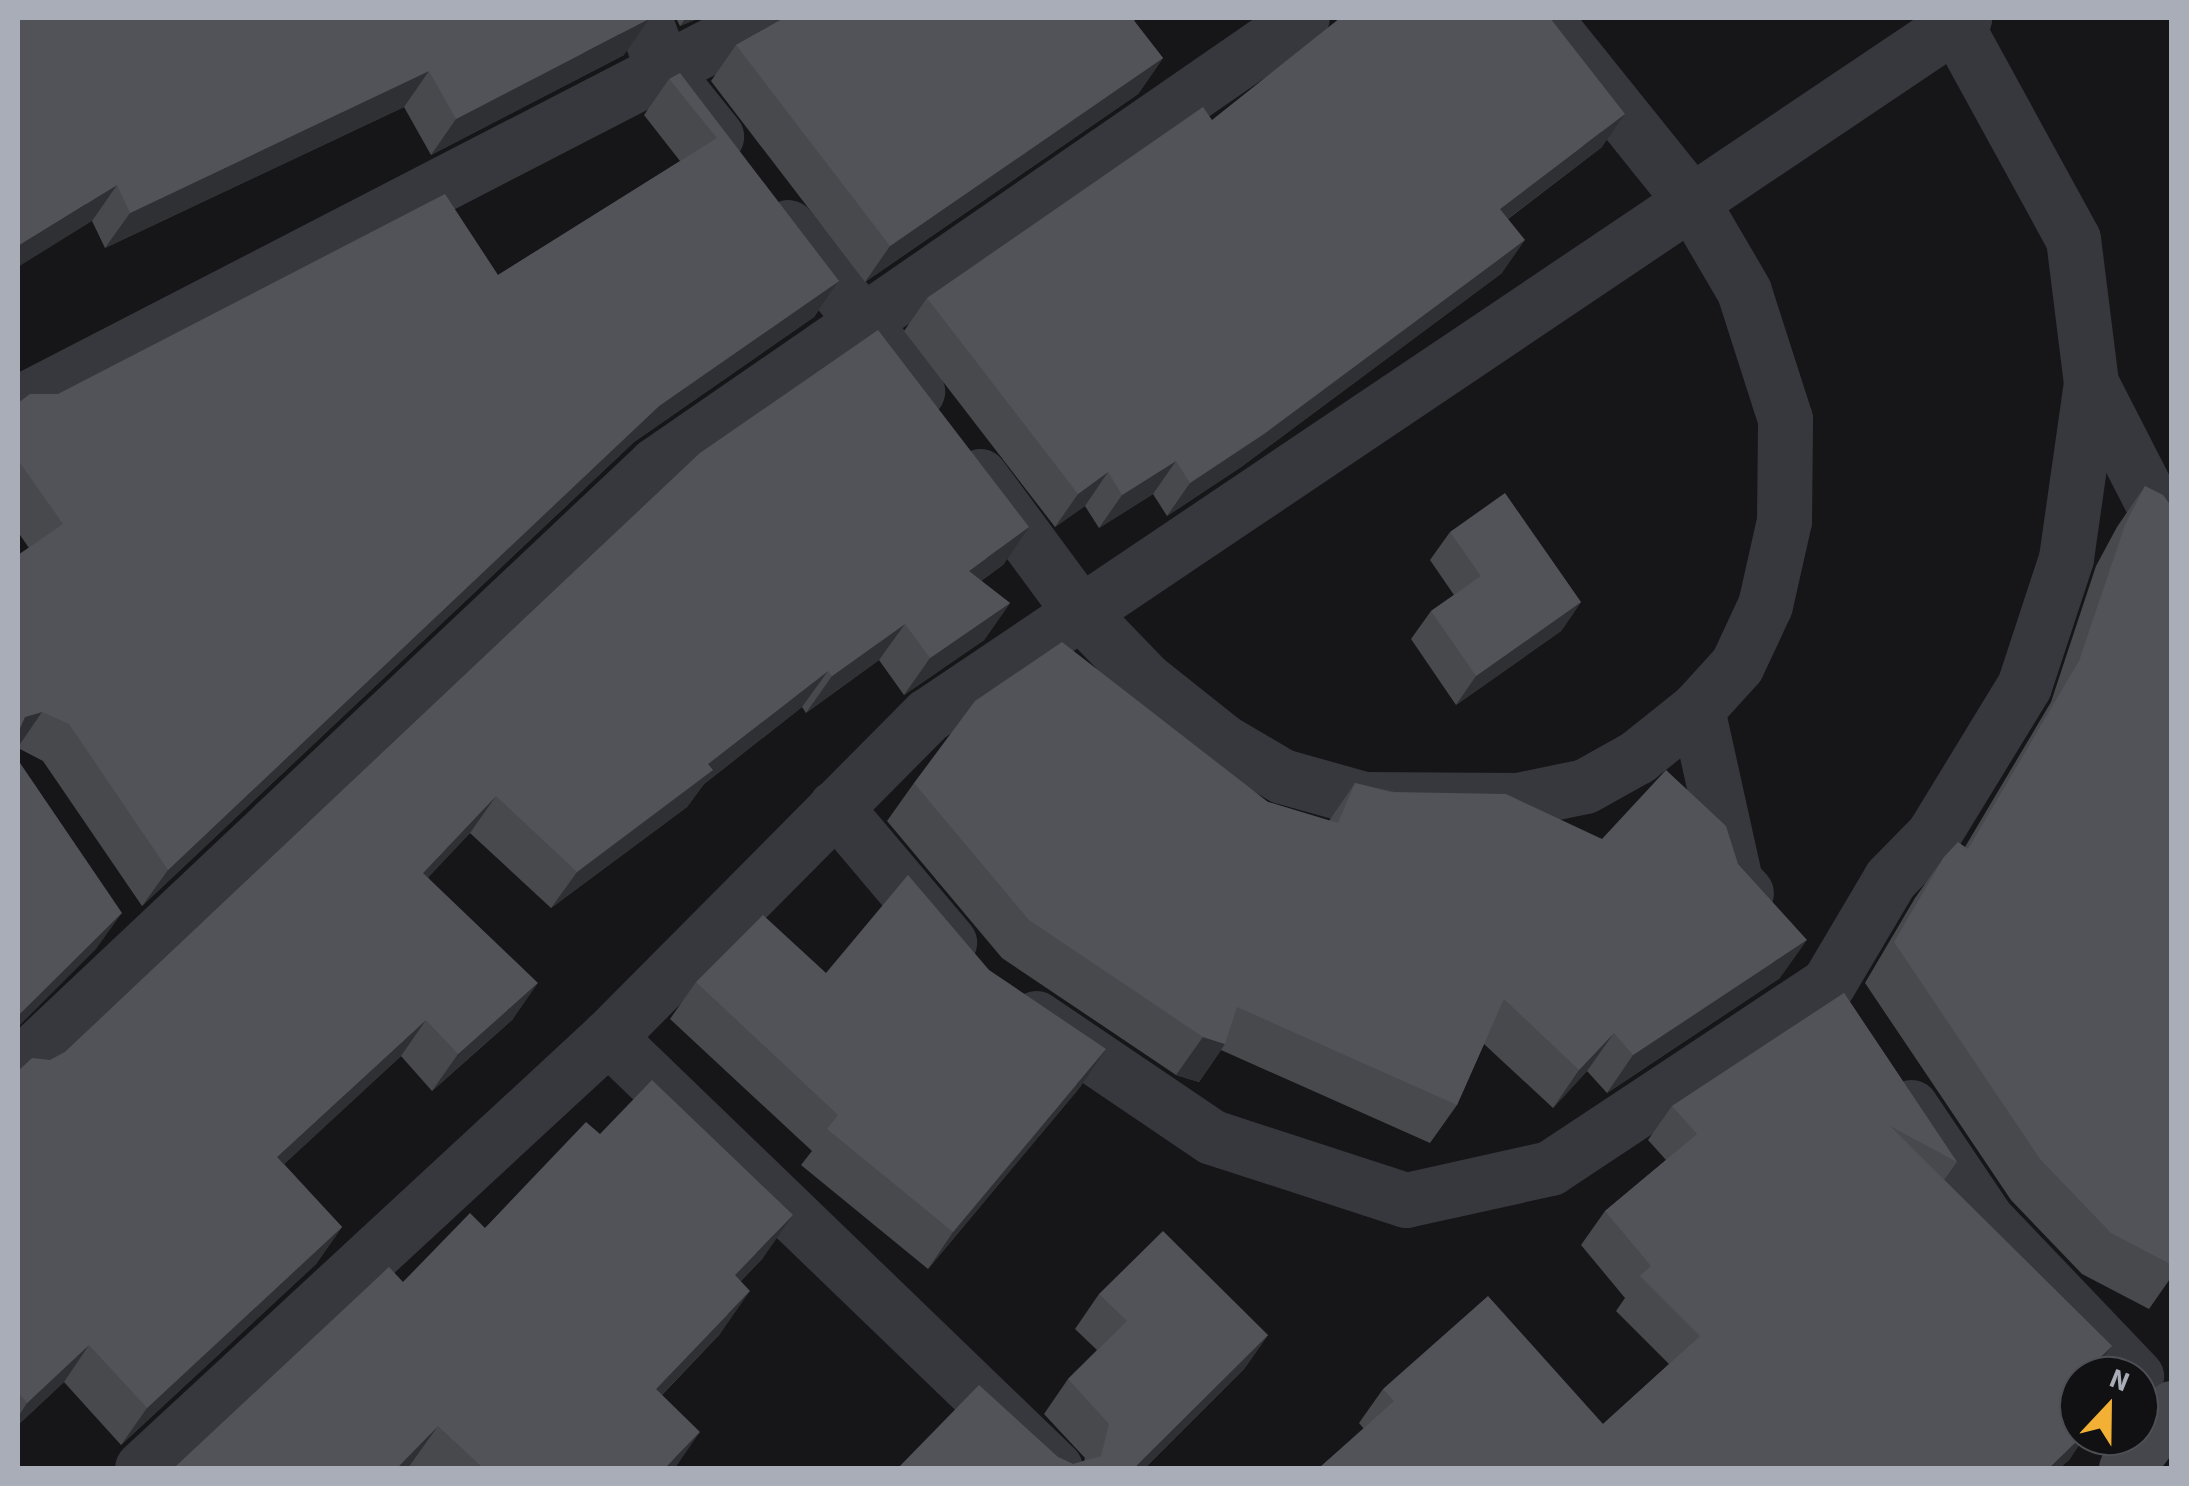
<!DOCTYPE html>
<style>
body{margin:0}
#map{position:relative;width:2189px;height:1486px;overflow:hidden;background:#161618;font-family:"Source Sans 3",sans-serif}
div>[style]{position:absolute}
.street>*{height:55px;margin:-27.5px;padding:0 27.5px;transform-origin:27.5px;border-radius:27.5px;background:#37383d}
.secondary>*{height:55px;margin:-27.5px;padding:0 27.5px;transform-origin:27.5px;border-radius:27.5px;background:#45474d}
.wall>*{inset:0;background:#47494d}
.shaded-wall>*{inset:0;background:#2f3033}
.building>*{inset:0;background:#525359}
span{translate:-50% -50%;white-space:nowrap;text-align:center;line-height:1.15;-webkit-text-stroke:8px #111113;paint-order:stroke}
.frame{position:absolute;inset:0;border:20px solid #a8adb8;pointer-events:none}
.north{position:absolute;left:2059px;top:1356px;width:100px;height:100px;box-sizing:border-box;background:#111113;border:2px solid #4d4f55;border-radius:50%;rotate:22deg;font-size:28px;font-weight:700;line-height:40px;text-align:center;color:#a8adb8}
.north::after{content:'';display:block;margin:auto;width:35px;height:45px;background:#f2b134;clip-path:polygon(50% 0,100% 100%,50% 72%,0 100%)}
</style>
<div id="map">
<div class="street">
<div style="left:644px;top:18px;width:55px;rotate:69.9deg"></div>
<div style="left:663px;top:70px;width:85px;rotate:51.2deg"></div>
<div style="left:788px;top:227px;width:209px;rotate:51.8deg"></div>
<div style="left:2091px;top:383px;width:178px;rotate:62.9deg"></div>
<div style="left:18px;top:403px;width:839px;rotate:-27.3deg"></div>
<div style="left:980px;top:476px;width:170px;rotate:53.6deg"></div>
<div style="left:1081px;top:613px;width:93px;rotate:45.9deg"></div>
<div style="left:1146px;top:680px;width:100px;rotate:38.5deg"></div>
<div style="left:1224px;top:742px;width:67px;rotate:30.4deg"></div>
<div style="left:1282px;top:776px;width:85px;rotate:15.7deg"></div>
<div style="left:1364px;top:799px;width:154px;rotate:0.4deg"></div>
<div style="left:1518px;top:800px;width:68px;rotate:-11.8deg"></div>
<div style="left:1585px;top:786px;width:60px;rotate:-29.1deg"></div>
<div style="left:1637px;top:757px;width:77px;rotate:-38.7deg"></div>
<div style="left:1697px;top:709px;width:59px;rotate:-47.7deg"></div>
<div style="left:1737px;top:665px;width:66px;rotate:-65deg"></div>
<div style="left:1765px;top:605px;width:86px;rotate:-77.3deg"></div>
<div style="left:1784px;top:521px;width:102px;rotate:-89.4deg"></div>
<div style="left:1785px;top:419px;width:134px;rotate:-107.8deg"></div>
<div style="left:1744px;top:291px;width:103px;rotate:-120.3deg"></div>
<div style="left:1692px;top:202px;width:236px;rotate:-128.8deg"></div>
<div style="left:1697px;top:709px;width:176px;rotate:77.5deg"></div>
<div style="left:1735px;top:881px;width:16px;rotate:47deg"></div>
<div style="left:835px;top:807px;width:177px;rotate:49.8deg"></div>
<div style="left:1036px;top:1018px;width:212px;rotate:34.1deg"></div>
<div style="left:1212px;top:1137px;width:204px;rotate:18deg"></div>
<div style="left:1406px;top:1200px;width:148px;rotate:-12.5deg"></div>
<div style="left:1550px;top:1168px;width:333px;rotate:-33.5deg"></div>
<div style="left:1828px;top:984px;width:122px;rotate:-59.4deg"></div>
<div style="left:1890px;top:879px;width:62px;rotate:-45.7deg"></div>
<div style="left:1933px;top:835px;width:175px;rotate:-58.6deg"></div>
<div style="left:2024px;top:686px;width:135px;rotate:-71.8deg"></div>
<div style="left:2066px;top:558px;width:177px;rotate:-81.9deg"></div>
<div style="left:2091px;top:383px;width:145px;rotate:-97.1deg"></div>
<div style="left:2073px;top:239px;width:244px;rotate:-118.7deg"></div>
<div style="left:608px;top:1037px;width:621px;rotate:43.96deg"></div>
<div style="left:18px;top:1066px;width:876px;rotate:-43.33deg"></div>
<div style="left:655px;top:465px;width:786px;rotate:-34.64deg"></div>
<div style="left:1911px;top:1107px;width:136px;rotate:56.1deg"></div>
<div style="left:1987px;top:1220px;width:216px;rotate:46.3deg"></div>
<div style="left:142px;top:1468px;width:635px;rotate:-42.77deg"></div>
<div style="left:608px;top:1037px;width:454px;rotate:-45.2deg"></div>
<div style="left:928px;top:715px;width:1249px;rotate:-33.93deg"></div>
</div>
<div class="secondary">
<div style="left:2126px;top:1468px;width:76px;rotate:-52.5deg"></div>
</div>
<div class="wall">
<div style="clip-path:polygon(18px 18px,624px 55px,431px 155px,404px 107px,105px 248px,92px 221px)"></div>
<div style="clip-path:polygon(676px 18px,699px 18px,680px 26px)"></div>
<div style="clip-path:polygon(784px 18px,1137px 18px,1134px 21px,1163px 58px,1138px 94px,865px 282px,711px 81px,736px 45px)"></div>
<div style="clip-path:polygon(669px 79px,839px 281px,814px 317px,634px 442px,142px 906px,43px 761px,18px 748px,18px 555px,29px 548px,18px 532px,18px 403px,58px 394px,498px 275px,680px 161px,644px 115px)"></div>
<div style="clip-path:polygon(1212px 120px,1602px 147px,1508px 219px,1502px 273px,1241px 467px,1167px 516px,1153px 494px,1099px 528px,1085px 506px,1055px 527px,904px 331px,927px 298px)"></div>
<div style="clip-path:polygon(700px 453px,1004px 564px,981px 581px,1010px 603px,984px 640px,904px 695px,879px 660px,806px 713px,802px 707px,704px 784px,687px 807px,551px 908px,470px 833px,428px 877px,513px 1019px,432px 1091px,401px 1056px,284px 1164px,342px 1227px,316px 1264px,121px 1445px,64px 1382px,18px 1425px,18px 1071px,50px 1060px,65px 1052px)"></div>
<div style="clip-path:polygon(2145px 486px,2172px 507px,2172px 1276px,2149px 1309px,2082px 1274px,2011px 1200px,1865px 983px,1915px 898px,1944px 857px,1965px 847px,2051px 702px,2096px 566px,2117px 527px)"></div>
<div style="clip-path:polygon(1450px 532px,1581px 602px,1561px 631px,1456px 705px,1411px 639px,1431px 611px,1454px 595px,1430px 560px)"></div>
<div style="clip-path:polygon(914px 783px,1268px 802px,1329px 821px,1355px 783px,1602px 839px,1738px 864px,1780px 978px,1607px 1093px,1587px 1071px,1553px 1108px,1484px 1044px,1457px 1105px,1430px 1143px,1221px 1050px,1199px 1082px,1176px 1075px,1002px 958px,887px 821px)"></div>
<div style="clip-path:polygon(826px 973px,1081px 1086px,928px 1269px,801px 1165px,812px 1151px,670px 1019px,696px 982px)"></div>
<div style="clip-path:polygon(1844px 993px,1957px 1162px,1944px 1180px,2112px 1346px,2091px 1376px,2079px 1376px,2079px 1389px,2068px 1400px,2079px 1436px,2085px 1436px,2069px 1460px,2060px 1468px,1319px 1468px,1364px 1429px,1359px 1423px,1383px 1389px,1603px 1424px,1669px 1364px,1616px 1311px,1625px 1298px,1581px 1245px,1605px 1211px,1666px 1160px,1648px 1140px,1672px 1106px)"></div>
<div style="clip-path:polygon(600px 1134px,763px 1258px,741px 1281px,720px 1334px,662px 1395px,675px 1468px,175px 1468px,403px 1282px,485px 1228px)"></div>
<div style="clip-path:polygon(1099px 1294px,1268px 1335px,1244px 1369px,1145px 1468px,898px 1468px,1058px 1457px,1073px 1464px,1084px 1461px,1085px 1458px,1044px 1414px,1068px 1379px,1097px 1350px,1075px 1329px)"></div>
</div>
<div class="shaded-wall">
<div style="clip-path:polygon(686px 18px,699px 18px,680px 26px)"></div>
<div style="clip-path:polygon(649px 19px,624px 55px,431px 155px,456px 119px)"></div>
<div style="clip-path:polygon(1163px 58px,1138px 94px,865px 282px,890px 246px)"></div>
<div style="clip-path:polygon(429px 71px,404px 107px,105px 248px,130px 213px)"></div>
<div style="clip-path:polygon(1625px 114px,1602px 147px,1477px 242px,1500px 209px)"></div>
<div style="clip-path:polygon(117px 185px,92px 221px,18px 267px,18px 246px)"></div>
<div style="clip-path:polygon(1525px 240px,1502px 273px,1241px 467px,1167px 516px,1190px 483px)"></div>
<div style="clip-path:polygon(839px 281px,814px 317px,634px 442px,142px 906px,168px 870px,659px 406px)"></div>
<div style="clip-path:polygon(1176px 461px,1153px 494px,1099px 528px,1122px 495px)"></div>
<div style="clip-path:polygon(1108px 472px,1085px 506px,1055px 527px,1078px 494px)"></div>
<div style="clip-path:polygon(1029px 527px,1004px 564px,943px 608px,969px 571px)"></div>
<div style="clip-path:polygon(1581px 602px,1561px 631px,1456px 705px,1476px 676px)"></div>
<div style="clip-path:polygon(1010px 603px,984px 640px,904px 695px,930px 658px)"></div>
<div style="clip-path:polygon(905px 624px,879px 660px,806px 713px,832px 676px)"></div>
<div style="clip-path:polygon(828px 671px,802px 707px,704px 784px,687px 807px,551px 908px,577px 872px,708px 764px)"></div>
<div style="clip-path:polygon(42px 712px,18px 747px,18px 728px,25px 717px)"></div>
<div style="clip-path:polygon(496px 796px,470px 833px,398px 910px,423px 873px)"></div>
<div style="clip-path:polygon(122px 913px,96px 949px,18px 1027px,18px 1016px)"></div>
<div style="clip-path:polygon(1807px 940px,1780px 978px,1607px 1093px,1633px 1055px)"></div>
<div style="clip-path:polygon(538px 983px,513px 1019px,432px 1091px,458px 1054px)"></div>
<div style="clip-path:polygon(426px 1020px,401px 1056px,252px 1194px,277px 1157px)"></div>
<div style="clip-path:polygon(1614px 1033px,1587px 1071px,1553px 1108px,1579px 1070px)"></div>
<div style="clip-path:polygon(1203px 1037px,1225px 1044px,1199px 1082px,1176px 1075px)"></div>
<div style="clip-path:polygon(1106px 1049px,1081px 1086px,928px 1269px,953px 1232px)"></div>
<div style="clip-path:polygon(793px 1215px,763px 1258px,705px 1318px,735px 1275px)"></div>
<div style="clip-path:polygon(342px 1227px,316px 1264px,121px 1445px,147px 1408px)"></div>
<div style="clip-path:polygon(750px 1291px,720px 1334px,626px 1432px,656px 1389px)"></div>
<div style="clip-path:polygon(1268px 1335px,1244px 1369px,1145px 1468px,1134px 1468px)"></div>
<div style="clip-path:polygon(89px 1345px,64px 1382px,18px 1425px,18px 1417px,27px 1403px)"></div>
<div style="clip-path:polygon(2112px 1346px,2091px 1376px,2081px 1376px)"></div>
<div style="clip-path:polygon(2079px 1378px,2079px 1389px,2038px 1429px,2062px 1394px)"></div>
<div style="clip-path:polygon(438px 1426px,408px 1468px,397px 1468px)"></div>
<div style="clip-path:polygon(700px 1432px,675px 1468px,665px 1468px)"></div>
<div style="clip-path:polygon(2082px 1436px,2085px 1436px,2069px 1460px,2060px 1468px,2049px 1468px)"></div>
</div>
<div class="building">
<div style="clip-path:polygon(18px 18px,649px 18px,649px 19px,456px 119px,429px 71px,130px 213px,117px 185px,18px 246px)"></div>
<div style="clip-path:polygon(784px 18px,1132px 18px,1163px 58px,890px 246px,736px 45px)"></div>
<div style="clip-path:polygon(1340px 18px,1550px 18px,1625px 114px,1500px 209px,1525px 240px,1264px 434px,1190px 483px,1176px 461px,1122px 495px,1108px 472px,1078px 494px,927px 298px,1203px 107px,1212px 120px)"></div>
<div style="clip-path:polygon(680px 73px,839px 281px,659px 406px,168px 870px,69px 724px,42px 712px,25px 717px,18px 733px,18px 555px,63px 524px,18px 460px,18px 403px,30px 394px,58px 394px,445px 194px,498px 275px,717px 138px,669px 79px)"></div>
<div style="clip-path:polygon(878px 330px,1029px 527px,969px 571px,1010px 603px,930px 658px,905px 624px,832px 676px,828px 671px,708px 764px,713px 770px,577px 872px,496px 796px,423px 873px,538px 983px,458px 1054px,426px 1020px,277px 1157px,342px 1227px,147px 1408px,89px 1345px,27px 1403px,18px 1392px,18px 1071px,32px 1058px,50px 1060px,65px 1052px,700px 453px)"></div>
<div style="clip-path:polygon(2145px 486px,2163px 495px,2172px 507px,2172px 1265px,2111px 1233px,2040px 1159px,1894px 942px,1944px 857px,1958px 842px,1968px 849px,2079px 661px,2125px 525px)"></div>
<div style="clip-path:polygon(1505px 493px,1581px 602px,1476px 676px,1431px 611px,1481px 576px,1450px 532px)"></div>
<div style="clip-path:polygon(1062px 642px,1268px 802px,1338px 823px,1355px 783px,1390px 792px,1506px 794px,1602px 839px,1666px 770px,1726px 826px,1738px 864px,1807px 940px,1633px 1055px,1614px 1033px,1579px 1070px,1504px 999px,1457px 1105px,1237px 1007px,1225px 1044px,1203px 1037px,1029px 920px,914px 783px,975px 701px)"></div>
<div style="clip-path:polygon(18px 760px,122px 913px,18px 1016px)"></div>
<div style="clip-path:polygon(908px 875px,989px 970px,1106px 1049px,953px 1232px,827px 1129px,838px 1115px,696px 982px,763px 915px,826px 973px)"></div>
<div style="clip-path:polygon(1844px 993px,1957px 1162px,1890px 1126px,2112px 1346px,2081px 1376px,2079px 1376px,2079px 1378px,2062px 1394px,2079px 1411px,2079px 1436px,2082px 1436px,2049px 1468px,1319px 1468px,1394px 1401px,1383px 1389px,1488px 1296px,1603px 1424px,1700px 1336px,1640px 1276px,1651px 1266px,1605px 1211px,1697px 1134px,1672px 1106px)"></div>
<div style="clip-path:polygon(652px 1080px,793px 1215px,735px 1275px,750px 1291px,656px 1389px,700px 1432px,665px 1468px,483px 1468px,438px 1426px,397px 1468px,179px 1468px,176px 1466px,389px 1267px,403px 1282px,470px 1213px,485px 1228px,586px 1122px,600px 1134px)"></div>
<div style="clip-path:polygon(1163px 1231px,1268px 1335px,1134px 1468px,898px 1468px,979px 1385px,1058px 1457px,1073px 1464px,1101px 1456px,1109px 1424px,1068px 1379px,1127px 1321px,1099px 1294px)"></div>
</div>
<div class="frame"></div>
<div class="north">N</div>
</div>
